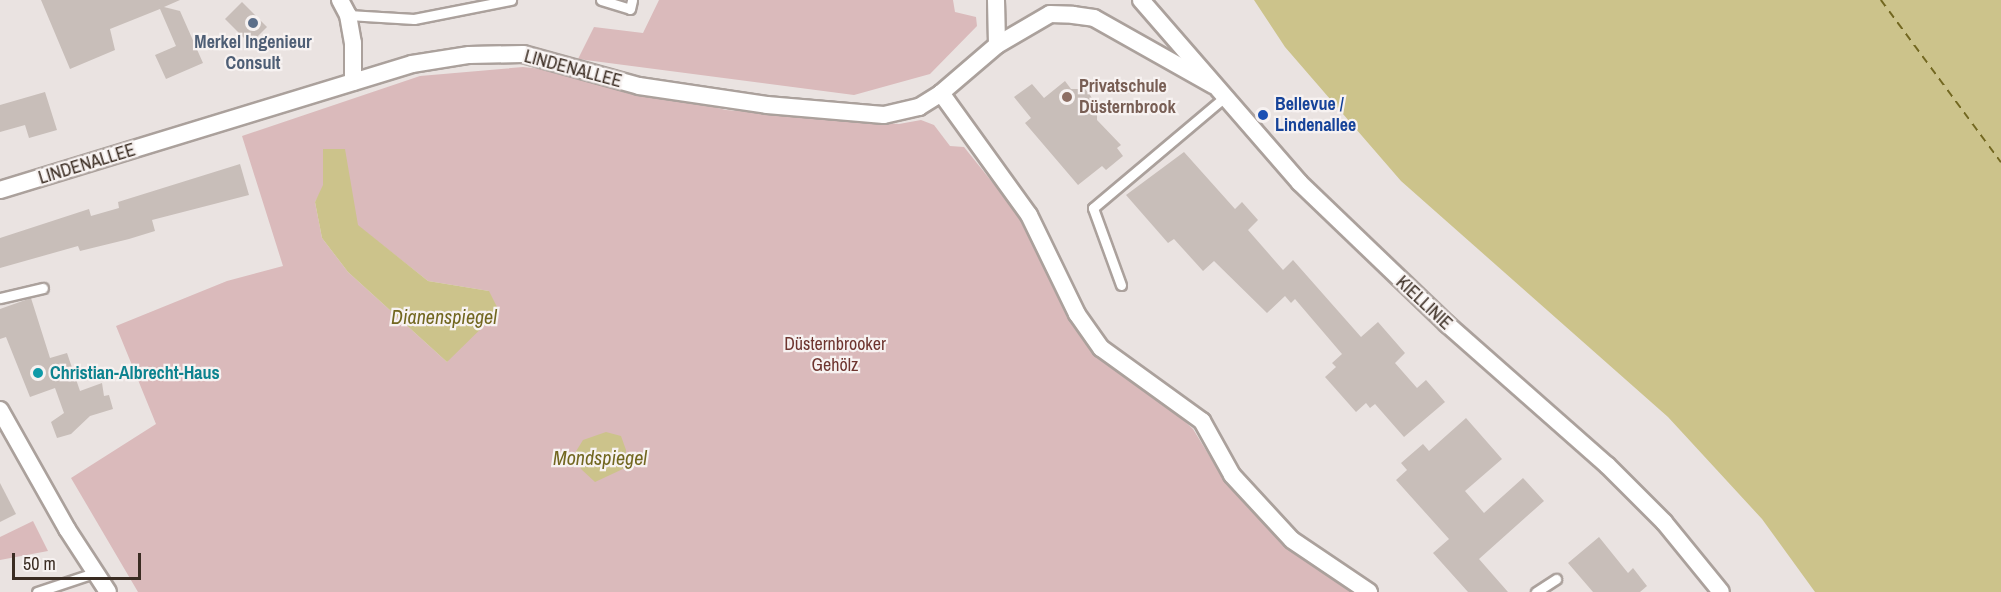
<!DOCTYPE html>
<meta charset="utf-8">
<style>
body{margin:0}
#map{position:relative;width:2001px;height:592px;overflow:hidden;background:#eae3e1;font-family:"Archivo Narrow",sans-serif}
div>[style]{position:absolute}
.green>*{inset:0;background:#dababb}
.water>*{inset:0;background:#ccc38b}
.ferry>*{height:1.5px;margin-top:-0.75px;transform-origin:0;background:repeating-linear-gradient(90deg,#726720 0 8px,transparent 0 14px)}
.building>*{inset:0;background:#c8beb9}
.roads{filter:drop-shadow(2px 0 #aba19c) drop-shadow(-2px 0 #aba19c) drop-shadow(0 2px #aba19c) drop-shadow(0 -2px #aba19c)}
.service>*{height:9px;margin:-4.5px;padding:0 4.5px;transform-origin:4.5px;border-radius:4.5px;background:#fff}
.minor>*{height:16px;margin:-8px;padding:0 8px;transform-origin:8px;border-radius:8px;background:#fff}
.tertiary>*{height:16px;margin:-8px;padding:0 8px;transform-origin:8px;border-radius:8px;background:#fff}
.dots>*{width:16px;height:16px;translate:-50% -50%;box-sizing:border-box;border:3px solid #f7f2f1;border-radius:50%}
span{translate:-50% -50%;white-space:nowrap;text-align:center;line-height:1.15;-webkit-text-stroke:4.5px #f7f2f1;paint-order:stroke}
.service-label{font-size:18px;color:#4e5e75;font-weight:700}
.street-label{font-size:18px;color:#3a2c22}
.education-label{font-size:18px;color:#785e54;font-weight:700}
.left{translate:0 -50%;text-align:left}
.transit-label{font-size:18px;color:#164399;font-weight:700}
.park-label{font-size:18px;color:#6e352f}
.culture-label{font-size:18px;color:#0d838f;font-weight:700}
.water-label{font-size:20px;color:#726720;font-style:italic}
.scale{position:absolute;left:12px;top:553px;width:129px;height:27px;box-sizing:border-box;border:3px solid #3a2c22;border-top:0;padding-left:8px;font-size:18px;line-height:21px;white-space:nowrap;color:#3a2c22;-webkit-text-stroke:4px #f7f2f1;paint-order:stroke}
</style>
<div id="map">
<div class="green">
<div style="clip-path:polygon(659px 0,953px 0,955px 12px,976px 17px,977px 26px,930px 74px,854px 95px,578px 59px,594px 27px,643px 33px)"></div>
<div style="clip-path:polygon(evenodd,523px 67px,570px 72px,726px 110px,899px 124px,921px 120px,934px 125px,950px 146px,964px 147px,1025px 223px,1090px 348px,1110px 367px,1169px 407px,1193px 429px,1226px 483px,1249px 509px,1283px 541px,1353px 592px,138px 592px,71px 478px,156px 424px,116px 326px,227px 281px,283px 266px,242px 136px,420px 76px,523px 67px,344px 149px,357px 225px,428px 281px,489px 291px,447px 362px,348px 272px,322px 238px,315px 202px,344px 149px)"></div>
<div style="clip-path:polygon(33px 521px,48px 551px,0 560px,0 537px)"></div>
</div>
<div class="water">
<div style="clip-path:polygon(1254px 0,2001px 0,2001px 592px,1815px 592px,1762px 519px,1668px 417px,1401px 181px,1285px 47px)"></div>
<div style="clip-path:polygon(323px 149px,345px 149px,358px 225px,428px 281px,489px 291px,499px 311px,447px 362px,348px 272px,322px 238px,315px 202px,323px 185px)"></div>
<div style="clip-path:polygon(606px 432px,621px 436px,626px 450px,625px 468px,595px 482px,581px 469px,575px 453px,583px 440px)"></div>
</div>
<div class="ferry">
<div style="left:1881px;top:0;width:202px;rotate:53.5deg"></div>
</div>
<div class="building">
<div style="clip-path:polygon(41px 0,180px 0,164px 7px,180px 11px,203px 63px,166px 79px,155px 55px,176px 46px,160px 9px,110px 29px,115px 50px,70px 69px)"></div>
<div style="clip-path:polygon(242px 2px,267px 27px,250px 44px,225px 19px)"></div>
<div style="clip-path:polygon(1065px 81px,1071px 89px,1085px 89px,1090px 95px,1097px 107px,1097px 120px,1121px 145px,1117px 148px,1123px 156px,1106px 170px,1102px 166px,1078px 185px,1025px 123px,1031px 118px,1014px 97px,1032px 84px,1044px 98px)"></div>
<div style="clip-path:polygon(45px 92px,57px 130px,29px 138px,25px 125px,0 132px,0 105px)"></div>
<div style="clip-path:polygon(1184px 152px,1235px 209px,1242px 202px,1258px 220px,1248px 230px,1283px 270px,1293px 260px,1361px 337px,1378px 322px,1405px 353px,1395px 363px,1417px 388px,1426px 380px,1445px 402px,1404px 437px,1375px 404px,1370px 408px,1366px 403px,1356px 412px,1325px 377px,1336px 367px,1332px 363px,1342px 354px,1295px 299px,1291px 303px,1285px 296px,1267px 313px,1214px 261px,1203px 271px,1174px 239px,1168px 243px,1126px 195px)"></div>
<div style="clip-path:polygon(240px 164px,249px 195px,152px 220px,155px 231px,129px 239px,80px 251px,78px 246px,0 268px,0 238px,89px 209px,91px 216px,119px 208px,118px 202px)"></div>
<div style="clip-path:polygon(31px 298px,50px 358px,67px 353px,80px 391px,102px 383px,104px 396px,109px 395px,113px 409px,90px 416px,71px 434px,57px 438px,51px 422px,64px 413px,55px 388px,30px 397px,6px 337px,0 339px,0 309px)"></div>
<div style="clip-path:polygon(1466px 418px,1502px 459px,1465px 491px,1484px 513px,1523px 478px,1544px 501px,1479px 559px,1508px 592px,1468px 592px,1433px 553px,1449px 539px,1396px 480px,1407px 470px,1401px 463px,1423px 444px,1429px 451px)"></div>
<div style="clip-path:polygon(0 483px,16px 514px,0 522px)"></div>
<div style="clip-path:polygon(1599px 537px,1628px 573px,1633px 568px,1647px 586px,1640px 592px,1593px 592px,1568px 563px)"></div>
</div>
<div class="roads">
<div class="service">
<div style="left:601px;top:0;width:30px;rotate:17deg"></div>
<div style="left:630px;top:9px;width:9px;rotate:-77deg"></div>
<div style="left:348px;top:15px;width:66px;rotate:3.5deg"></div>
<div style="left:414px;top:19px;width:99px;rotate:-11.1deg"></div>
<div style="left:1121px;top:285px;width:82px;rotate:-110deg"></div>
<div style="left:1093px;top:208px;width:174px;rotate:-40.1deg"></div>
<div style="left:0;top:298px;width:44px;rotate:-13.1deg"></div>
<div style="left:37px;top:592px;width:60px;rotate:-18.4deg"></div>
<div style="left:1536px;top:592px;width:24px;rotate:-33deg"></div>
</div>
<div class="minor">
<div style="left:340px;top:0;width:17px;rotate:62deg"></div>
<div style="left:348px;top:15px;width:28px;rotate:80deg"></div>
<div style="left:353px;top:43px;width:39px;rotate:90deg"></div>
<div style="left:996px;top:0;width:45px;rotate:88.7deg"></div>
<div style="left:941px;top:93px;width:150px;rotate:54.2deg"></div>
<div style="left:1029px;top:215px;width:110px;rotate:64.1deg"></div>
<div style="left:1077px;top:314px;width:42px;rotate:54.8deg"></div>
<div style="left:1101px;top:348px;width:125px;rotate:35.9deg"></div>
<div style="left:1202px;top:421px;width:62px;rotate:60.9deg"></div>
<div style="left:1232px;top:475px;width:88px;rotate:47.3deg"></div>
<div style="left:1292px;top:540px;width:93px;rotate:34deg"></div>
<div style="left:0;top:190px;width:431px;rotate:-17deg"></div>
<div style="left:412px;top:64px;width:58px;rotate:-9deg"></div>
<div style="left:469px;top:55px;width:54px;rotate:-1.1deg"></div>
<div style="left:523px;top:54px;width:120px;rotate:15.4deg"></div>
<div style="left:639px;top:86px;width:129px;rotate:8.4deg"></div>
<div style="left:767px;top:105px;width:117px;rotate:4.9deg"></div>
<div style="left:884px;top:115px;width:36px;rotate:-13deg"></div>
<div style="left:919px;top:107px;width:26px;rotate:-32deg"></div>
<div style="left:941px;top:93px;width:74px;rotate:-40.6deg"></div>
<div style="left:997px;top:45px;width:61px;rotate:-30.3deg"></div>
<div style="left:1050px;top:14px;width:23px;rotate:2deg"></div>
<div style="left:1073px;top:15px;width:21px;rotate:8deg"></div>
<div style="left:1094px;top:18px;width:137px;rotate:29.4deg"></div>
<div style="left:0;top:410px;width:137px;rotate:60.6deg"></div>
<div style="left:67px;top:529px;width:75px;rotate:56.9deg"></div>
</div>
<div class="tertiary">
<div style="left:1141px;top:0;width:242px;rotate:49deg"></div>
<div style="left:1300px;top:183px;width:204px;rotate:43.8deg"></div>
<div style="left:1447px;top:324px;width:213px;rotate:41.4deg"></div>
<div style="left:1607px;top:465px;width:81px;rotate:45deg"></div>
<div style="left:1664px;top:522px;width:90px;rotate:50.8deg"></div>
</div>
</div>
<div class="dots">
<div style="left:253px;top:23px;background:#5c6f8a"></div>
<div style="left:1067px;top:97px;background:#8d6e63"></div>
<div style="left:1263px;top:115px;background:#1a4fb4"></div>
<div style="left:38px;top:373px;background:#0f9aa8"></div>
</div>
<div class="service-label">
<span style="left:253px;top:53px">Merkel Ingenieur<br>Consult</span>
</div>
<div class="street-label">
<span style="left:573px;top:69px;rotate:15deg">LINDENALLEE</span>
<span style="left:87px;top:164px;rotate:-17deg">LINDENALLEE</span>
<span style="left:1424px;top:303px;rotate:43deg">KIELLINIE</span>
</div>
<div class="education-label">
<span class="left" style="left:1079px;top:97px">Privatschule<br>Düsternbrook</span>
</div>
<div class="transit-label">
<span class="left" style="left:1275px;top:115px">Bellevue /<br>Lindenallee</span>
</div>
<div class="park-label">
<span style="left:835px;top:355px">Düsternbrooker<br>Gehölz</span>
</div>
<div class="culture-label">
<span class="left" style="left:50px;top:373px">Christian-Albrecht-Haus</span>
</div>
<div class="water-label">
<span style="left:444px;top:316px">Dianenspiegel</span>
<span style="left:600px;top:457px">Mondspiegel</span>
</div>
<div class="scale">50 m</div>
</div>
